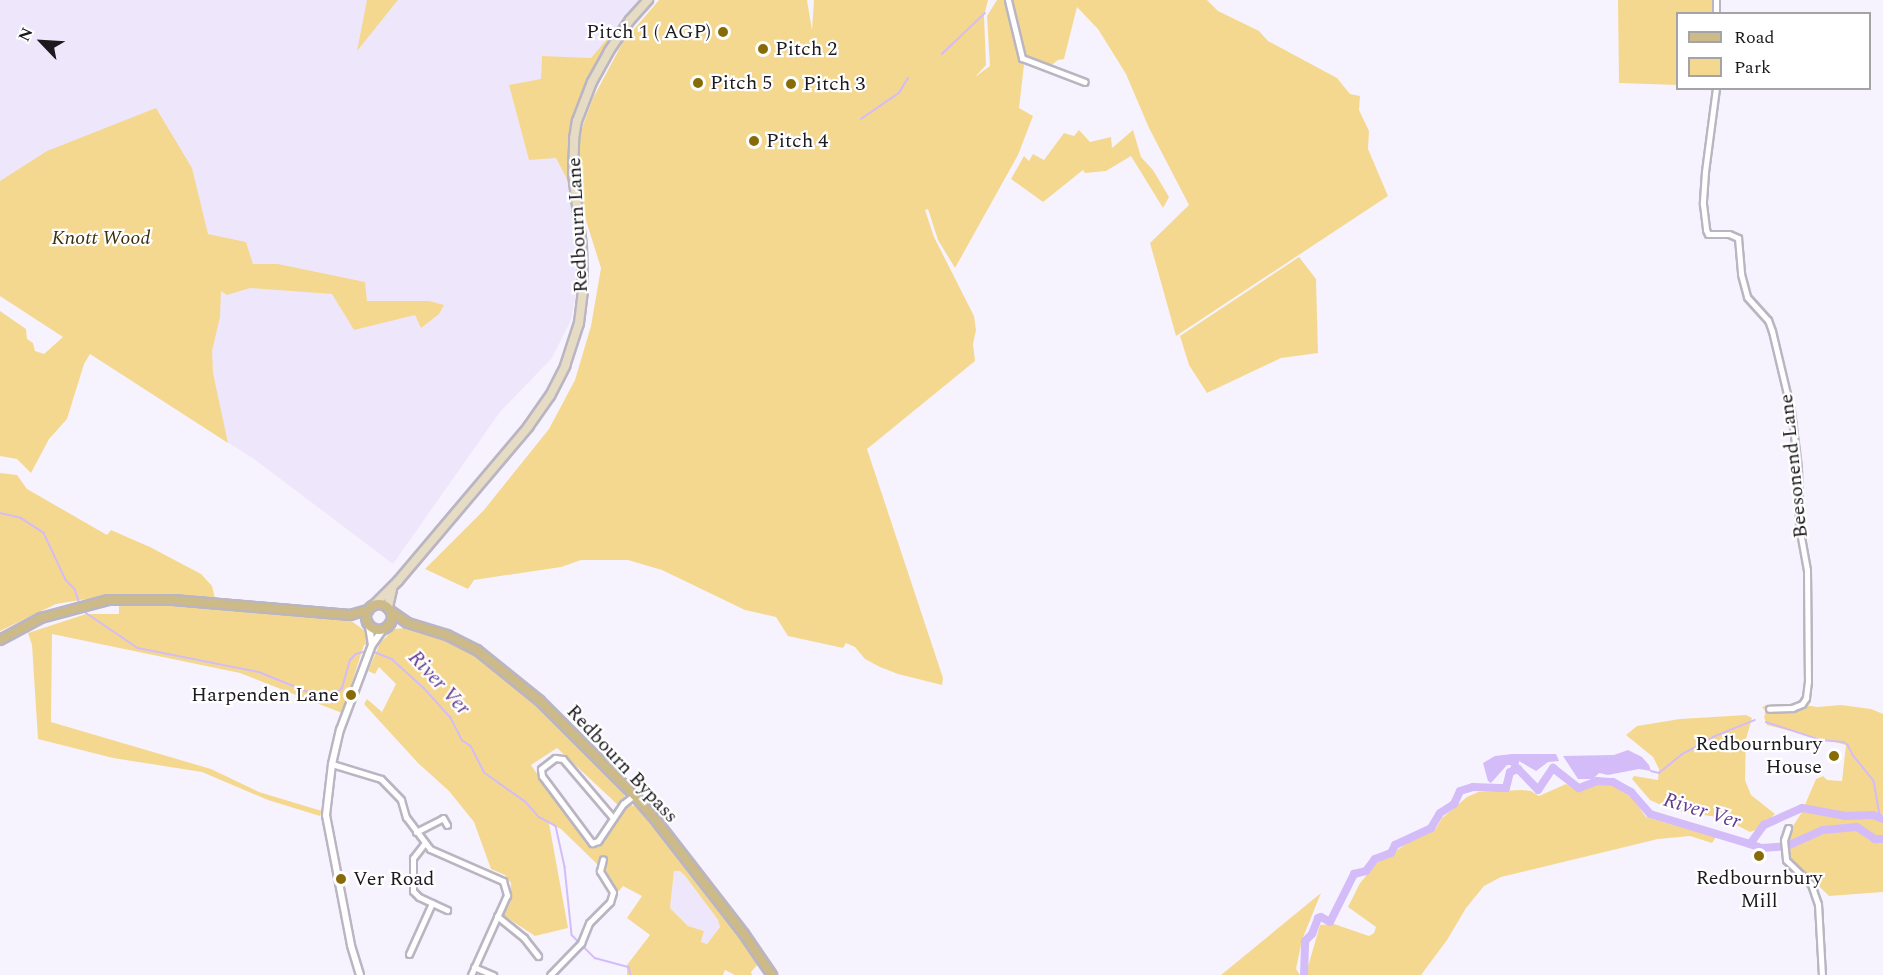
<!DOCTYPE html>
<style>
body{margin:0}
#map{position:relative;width:1883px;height:975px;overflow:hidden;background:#f7f3fe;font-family:Spectral,serif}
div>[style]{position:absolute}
.built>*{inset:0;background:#eee7fb}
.green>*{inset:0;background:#f5d890}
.water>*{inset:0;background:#d3bcf8}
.stream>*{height:1.5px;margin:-0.75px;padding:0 0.75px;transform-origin:0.75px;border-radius:0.75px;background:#d3bcf8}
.river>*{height:8px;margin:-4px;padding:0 4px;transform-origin:4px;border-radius:4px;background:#d3bcf8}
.roads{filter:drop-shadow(2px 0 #bab5c2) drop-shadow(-2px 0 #bab5c2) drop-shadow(0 2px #bab5c2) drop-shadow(0 -2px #bab5c2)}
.minor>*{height:5px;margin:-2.5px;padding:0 2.5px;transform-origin:2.5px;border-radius:2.5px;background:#fff}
.tertiary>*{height:6px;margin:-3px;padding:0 3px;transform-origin:3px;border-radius:3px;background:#fff}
.secondary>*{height:8px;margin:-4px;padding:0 4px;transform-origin:4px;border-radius:4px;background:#e6dcc4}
.primary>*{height:8px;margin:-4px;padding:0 4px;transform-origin:4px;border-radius:4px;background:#ccba89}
.primary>.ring{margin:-4px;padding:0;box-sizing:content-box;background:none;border:8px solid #ccba89;border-radius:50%}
.dots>*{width:16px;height:16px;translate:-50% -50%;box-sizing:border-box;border:3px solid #fff;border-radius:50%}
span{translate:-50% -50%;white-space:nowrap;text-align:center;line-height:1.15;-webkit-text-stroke:4.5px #fff;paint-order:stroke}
.poi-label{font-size:20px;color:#1c1a1f}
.right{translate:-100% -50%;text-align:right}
.left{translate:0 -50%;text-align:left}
.street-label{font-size:20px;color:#1c1a1f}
.park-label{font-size:20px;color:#3d310c;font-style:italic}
.water-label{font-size:21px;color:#623c91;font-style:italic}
.legend{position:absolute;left:1676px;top:12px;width:195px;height:78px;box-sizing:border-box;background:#fff;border:2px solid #a4a3a5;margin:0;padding:8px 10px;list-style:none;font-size:18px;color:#1c1a1f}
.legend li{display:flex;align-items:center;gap:12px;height:30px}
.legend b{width:30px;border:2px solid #a4a3a5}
.north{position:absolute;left:12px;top:12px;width:60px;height:60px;-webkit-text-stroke:4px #fff;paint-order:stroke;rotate:295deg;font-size:16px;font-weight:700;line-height:24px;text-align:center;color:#1c1a1f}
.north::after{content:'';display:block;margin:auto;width:21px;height:27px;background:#1c1a1f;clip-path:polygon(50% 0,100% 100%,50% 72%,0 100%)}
</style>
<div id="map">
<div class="built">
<div style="clip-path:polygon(0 0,640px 0,623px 20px,593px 77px,581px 99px,571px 136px,569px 183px,578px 259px,577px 288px,571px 320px,552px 358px,500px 412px,393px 564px,254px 459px,0 296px)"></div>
<div style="clip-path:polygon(674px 871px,680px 871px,686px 877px,718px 920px,720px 927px,707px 944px,701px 942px,704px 931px,688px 926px,670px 908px)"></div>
</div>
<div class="green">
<div style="clip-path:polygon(367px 0,398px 0,357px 51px)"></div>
<div style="clip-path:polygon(659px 0,807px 0,812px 30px,814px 0,988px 0,984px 16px,986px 65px,975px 77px,990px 66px,987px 16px,997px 0,1004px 0,1016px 50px,1024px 65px,1019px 108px,1033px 116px,1018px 155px,955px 268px,938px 240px,928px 209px,925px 210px,934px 237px,974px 316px,976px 330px,973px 344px,975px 361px,867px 449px,943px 678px,942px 685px,898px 674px,880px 667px,865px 659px,855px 647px,846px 643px,843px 648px,788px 636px,776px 617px,745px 610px,662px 570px,628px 560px,581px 560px,561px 567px,474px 580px,468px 589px,425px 569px,484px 510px,549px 429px,575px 380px,591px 326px,601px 268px,582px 208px,579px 136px,593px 98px,623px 42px)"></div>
<div style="clip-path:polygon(1012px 0,1207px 0,1218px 11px,1259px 31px,1268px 41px,1337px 78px,1350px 94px,1360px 96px,1359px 110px,1369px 131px,1368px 149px,1388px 196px,1176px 336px,1150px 243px,1189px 205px,1149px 128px,1126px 74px,1098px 29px,1077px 7px,1064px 59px,1058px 60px,1049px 67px,1026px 58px,1018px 39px)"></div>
<div style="clip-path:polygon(1618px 0,1712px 0,1713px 13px,1678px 14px,1677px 85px,1619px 83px)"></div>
<div style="clip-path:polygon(623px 20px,581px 100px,571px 136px,569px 183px,556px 158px,529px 160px,509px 85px,541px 79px,542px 56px,591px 58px)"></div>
<div style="clip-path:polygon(156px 108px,192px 168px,208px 234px,246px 242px,253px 264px,278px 264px,365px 282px,367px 301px,429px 301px,444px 305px,439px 314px,421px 328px,415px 315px,354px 330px,332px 294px,250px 288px,227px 295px,221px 291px,220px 317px,212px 351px,213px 373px,228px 443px,90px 354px,84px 364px,67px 419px,49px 439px,31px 473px,17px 459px,0 456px,0 311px,26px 329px,27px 339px,33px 343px,35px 351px,44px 354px,63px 337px,0 296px,0 181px,47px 151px)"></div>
<div style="clip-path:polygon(1079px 130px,1090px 142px,1111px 137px,1112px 148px,1133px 130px,1141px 157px,1153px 170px,1169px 197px,1163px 208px,1131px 156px,1106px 171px,1085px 173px,1083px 170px,1043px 202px,1011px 179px,1024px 156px,1029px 161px,1033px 154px,1044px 160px,1064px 133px,1074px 136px)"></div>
<div style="clip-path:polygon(1299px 257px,1316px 279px,1318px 353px,1281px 358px,1207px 393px,1189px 365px,1180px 336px)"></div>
<div style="clip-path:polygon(0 473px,17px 475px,27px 489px,107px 535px,111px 530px,150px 547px,201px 574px,212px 586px,215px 598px,127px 594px,80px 600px,56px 604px,0 631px)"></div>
<div style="clip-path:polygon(139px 602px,197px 604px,332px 618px,350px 620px,365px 631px,368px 644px,364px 645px,342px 713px,240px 673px,52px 634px,51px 722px,211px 769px,259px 792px,322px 811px,320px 816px,268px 800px,202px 772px,113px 758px,38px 739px,32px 645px,28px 633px,86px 614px,119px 614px,119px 604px)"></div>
<div style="clip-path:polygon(evenodd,405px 628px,418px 629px,458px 644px,485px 658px,525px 691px,625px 792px,624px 799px,619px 806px,557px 748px,531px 765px,587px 845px,597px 846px,623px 806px,627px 804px,635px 806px,673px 845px,760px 962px,751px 972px,752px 975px,735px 975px,725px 970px,723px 975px,627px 975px,627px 965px,650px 935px,627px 918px,642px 896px,623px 886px,619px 891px,607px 882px,602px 874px,604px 864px,598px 865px,561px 829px,549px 823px,568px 928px,535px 936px,503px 915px,510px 896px,511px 883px,505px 875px,491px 869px,474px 822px,449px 791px,418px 763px,364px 704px,367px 699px,382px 712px,396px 684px,379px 667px,375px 674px,368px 671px,380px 643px,394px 629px,405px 628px,674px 871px,680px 871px,686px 877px,718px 920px,720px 927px,707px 944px,701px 942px,704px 931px,688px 926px,670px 908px,674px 871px)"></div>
<div style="clip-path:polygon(1768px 705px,1775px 705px,1783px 711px,1804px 705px,1817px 707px,1841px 705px,1871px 709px,1883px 714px,1883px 814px,1846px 814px,1804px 807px,1816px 779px,1823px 776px,1827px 780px,1842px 781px,1846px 745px,1767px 725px,1764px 717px,1766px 712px,1762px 707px)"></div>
<div style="clip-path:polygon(1746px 715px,1752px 718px,1746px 739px,1745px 780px,1751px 795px,1775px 814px,1758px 829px,1750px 832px,1723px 818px,1672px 810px,1650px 800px,1632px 779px,1634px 776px,1658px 780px,1659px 769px,1653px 757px,1626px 735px,1637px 726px,1680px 719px)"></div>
<div style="clip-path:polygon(1603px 783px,1616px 786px,1633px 799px,1646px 817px,1688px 829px,1718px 834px,1712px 843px,1690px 836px,1658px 839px,1501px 877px,1484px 886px,1466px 908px,1447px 940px,1421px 975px,1301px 975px,1307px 970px,1320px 925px,1334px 924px,1369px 936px,1374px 933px,1376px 927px,1348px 907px,1360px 883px,1377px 863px,1420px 835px,1435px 830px,1442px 818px,1467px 797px,1478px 792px,1522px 790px,1531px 791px,1539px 796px,1566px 784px,1579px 790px)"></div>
<div style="clip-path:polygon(1804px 809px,1843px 816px,1877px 818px,1883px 821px,1883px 837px,1876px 836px,1858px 824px,1819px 829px,1785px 844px,1789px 832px)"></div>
<div style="clip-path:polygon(1859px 830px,1873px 840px,1883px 841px,1883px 892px,1829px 896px,1788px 856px,1786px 847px,1817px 834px)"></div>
<div style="clip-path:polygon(1321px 893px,1302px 940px,1296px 969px,1300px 975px,1221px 975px)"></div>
</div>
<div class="water">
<div style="clip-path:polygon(1628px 750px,1642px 757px,1649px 765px,1651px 771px,1639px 769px,1608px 775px,1599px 773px,1593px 779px,1578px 779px,1563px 756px,1614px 755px)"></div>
<div style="clip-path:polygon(1512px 754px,1556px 754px,1559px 761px,1548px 762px,1536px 771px,1519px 761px,1518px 769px,1510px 772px,1511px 765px,1507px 765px,1491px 783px,1488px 781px,1483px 763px,1495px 756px)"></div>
</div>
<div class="stream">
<div style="left:942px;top:54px;width:59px;rotate:-43.6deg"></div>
<div style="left:861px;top:119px;width:46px;rotate:-34.4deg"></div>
<div style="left:899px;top:93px;width:17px;rotate:-59deg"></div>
<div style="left:0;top:513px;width:22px;rotate:13deg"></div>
<div style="left:21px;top:518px;width:27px;rotate:33deg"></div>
<div style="left:44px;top:533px;width:52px;rotate:64.9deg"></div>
<div style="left:66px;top:580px;width:13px;rotate:45deg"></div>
<div style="left:75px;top:589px;width:13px;rotate:72deg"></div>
<div style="left:82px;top:610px;width:68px;rotate:34.2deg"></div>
<div style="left:138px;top:648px;width:123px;rotate:11.2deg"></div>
<div style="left:259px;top:672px;width:67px;rotate:22deg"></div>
<div style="left:321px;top:697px;width:13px;rotate:-9deg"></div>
<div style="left:334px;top:695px;width:11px;rotate:-41deg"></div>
<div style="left:342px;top:688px;width:29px;rotate:-74deg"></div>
<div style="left:350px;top:660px;width:8px;rotate:-45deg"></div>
<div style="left:356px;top:654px;width:11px;rotate:-15deg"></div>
<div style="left:372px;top:651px;width:22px;rotate:22deg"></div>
<div style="left:392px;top:659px;width:43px;rotate:42.2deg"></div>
<div style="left:424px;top:688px;width:40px;rotate:48deg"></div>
<div style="left:451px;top:718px;width:25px;rotate:63deg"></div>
<div style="left:462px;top:740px;width:11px;rotate:34deg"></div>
<div style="left:471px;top:746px;width:30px;rotate:63deg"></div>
<div style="left:485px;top:773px;width:50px;rotate:35.3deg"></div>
<div style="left:526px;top:802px;width:20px;rotate:49deg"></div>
<div style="left:539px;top:817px;width:19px;rotate:28deg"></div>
<div style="left:556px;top:826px;width:42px;rotate:77.6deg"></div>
<div style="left:565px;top:867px;width:68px;rotate:84.1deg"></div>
<div style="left:572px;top:935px;width:33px;rotate:45deg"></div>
<div style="left:595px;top:958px;width:35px;rotate:15deg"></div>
<div style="left:629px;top:967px;width:8px;rotate:76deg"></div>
<div style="left:1766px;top:722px;width:58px;rotate:18.1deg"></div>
<div style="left:1821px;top:740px;width:23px;rotate:5deg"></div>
<div style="left:1844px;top:742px;width:5px;rotate:37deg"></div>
<div style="left:1848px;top:745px;width:11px;rotate:63deg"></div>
<div style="left:1853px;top:755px;width:33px;rotate:51deg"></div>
<div style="left:1874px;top:781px;width:34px;rotate:80deg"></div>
<div style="left:1651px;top:771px;width:8px;rotate:14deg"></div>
<div style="left:1659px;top:773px;width:28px;rotate:-39deg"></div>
<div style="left:1681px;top:755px;width:37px;rotate:-29deg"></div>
<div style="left:1713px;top:737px;width:45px;rotate:-22deg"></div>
</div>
<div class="river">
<div style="left:1750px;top:844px;width:12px;rotate:20deg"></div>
<div style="left:1761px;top:848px;width:26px;rotate:-4deg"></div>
<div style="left:1787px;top:846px;width:39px;rotate:-24deg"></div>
<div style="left:1823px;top:830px;width:34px;rotate:-5deg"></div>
<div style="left:1857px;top:827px;width:22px;rotate:34deg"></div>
<div style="left:1875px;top:839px;width:8px"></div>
<div style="left:1304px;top:975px;width:34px;rotate:-88deg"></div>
<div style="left:1305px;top:941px;width:10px;rotate:-45deg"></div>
<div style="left:1312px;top:934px;width:17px;rotate:-69deg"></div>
<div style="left:1318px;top:918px;width:3px;rotate:-18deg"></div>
<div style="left:1321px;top:917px;width:10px;rotate:29deg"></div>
<div style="left:1330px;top:922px;width:54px;rotate:-63.4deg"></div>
<div style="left:1354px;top:874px;width:12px;rotate:-14deg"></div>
<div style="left:1366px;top:871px;width:15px;rotate:-53deg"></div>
<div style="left:1375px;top:859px;width:17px;rotate:-21deg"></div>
<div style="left:1391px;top:853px;width:9px;rotate:-63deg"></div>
<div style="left:1395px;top:845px;width:40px;rotate:-25deg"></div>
<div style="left:1431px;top:828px;width:17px;rotate:-59deg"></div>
<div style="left:1440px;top:813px;width:17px;rotate:-33deg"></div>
<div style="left:1454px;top:804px;width:14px;rotate:-65deg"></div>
<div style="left:1460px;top:791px;width:14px;rotate:-17deg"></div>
<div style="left:1473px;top:787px;width:33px;rotate:2deg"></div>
<div style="left:1506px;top:788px;width:16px;rotate:-76deg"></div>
<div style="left:1510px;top:772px;width:9px;rotate:-21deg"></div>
<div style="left:1518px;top:769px;width:29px;rotate:46deg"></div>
<div style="left:1538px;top:790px;width:27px;rotate:-56deg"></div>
<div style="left:1553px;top:768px;width:33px;rotate:38deg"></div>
<div style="left:1579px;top:788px;width:19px;rotate:-21deg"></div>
<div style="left:1597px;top:781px;width:16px;rotate:4deg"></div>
<div style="left:1613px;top:782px;width:21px;rotate:29deg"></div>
<div style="left:1631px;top:792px;width:29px;rotate:49deg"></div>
<div style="left:1650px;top:814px;width:104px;rotate:16.7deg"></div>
<div style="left:1750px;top:844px;width:24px;rotate:-54deg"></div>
<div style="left:1764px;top:825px;width:42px;rotate:-24.1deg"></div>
<div style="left:1802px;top:808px;width:45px;rotate:10.3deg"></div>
<div style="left:1846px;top:816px;width:27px;rotate:-2deg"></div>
<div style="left:1873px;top:815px;width:11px;rotate:22deg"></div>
</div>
<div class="roads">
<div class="minor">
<div style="left:1008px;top:0;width:60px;rotate:76.4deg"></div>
<div style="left:1022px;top:58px;width:67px;rotate:20.9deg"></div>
<div style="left:1716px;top:0;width:14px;rotate:90deg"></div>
<div style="left:1716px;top:88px;width:85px;rotate:97.5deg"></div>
<div style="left:1705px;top:172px;width:32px;rotate:94deg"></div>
<div style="left:1703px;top:204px;width:26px;rotate:83deg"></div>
<div style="left:1706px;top:230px;width:4px;rotate:63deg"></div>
<div style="left:1708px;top:234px;width:21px"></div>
<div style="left:1729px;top:234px;width:10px;rotate:24deg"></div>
<div style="left:1738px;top:238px;width:36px;rotate:85deg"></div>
<div style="left:1741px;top:274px;width:24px;rotate:75deg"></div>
<div style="left:1747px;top:297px;width:31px;rotate:48deg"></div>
<div style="left:1768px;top:320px;width:12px;rotate:70deg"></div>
<div style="left:1772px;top:331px;width:82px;rotate:76.6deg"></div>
<div style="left:1791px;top:411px;width:57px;rotate:83deg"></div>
<div style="left:1798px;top:468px;width:58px;rotate:89deg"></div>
<div style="left:1799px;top:526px;width:45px;rotate:79.7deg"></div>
<div style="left:1807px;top:570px;width:111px;rotate:89.5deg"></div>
<div style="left:1808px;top:681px;width:17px;rotate:97deg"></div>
<div style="left:1806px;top:698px;width:7px;rotate:124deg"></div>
<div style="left:1802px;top:704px;width:11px;rotate:158deg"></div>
<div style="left:1792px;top:708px;width:23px;rotate:178deg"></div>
<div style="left:332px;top:764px;width:51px;rotate:17deg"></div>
<div style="left:381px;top:779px;width:29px;rotate:46deg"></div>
<div style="left:401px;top:800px;width:18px;rotate:74deg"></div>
<div style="left:406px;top:817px;width:40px;rotate:53deg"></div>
<div style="left:430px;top:849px;width:80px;rotate:23.7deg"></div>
<div style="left:503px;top:881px;width:15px;rotate:74deg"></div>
<div style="left:507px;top:895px;width:88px;rotate:114.2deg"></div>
<div style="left:613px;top:818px;width:77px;rotate:-130.3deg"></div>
<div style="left:563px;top:759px;width:8px;rotate:-173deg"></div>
<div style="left:555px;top:758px;width:18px;rotate:142deg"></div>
<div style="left:541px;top:769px;width:7px;rotate:82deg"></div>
<div style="left:542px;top:776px;width:84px;rotate:53.3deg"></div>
<div style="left:592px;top:843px;width:6px;rotate:-18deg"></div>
<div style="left:598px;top:841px;width:45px;rotate:-56deg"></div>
<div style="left:623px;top:804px;width:14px;rotate:-39deg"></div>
<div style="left:1788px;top:828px;width:13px;rotate:108deg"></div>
<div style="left:1784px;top:840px;width:20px;rotate:84deg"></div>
<div style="left:1786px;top:860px;width:35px;rotate:44deg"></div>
<div style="left:1811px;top:884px;width:21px;rotate:71deg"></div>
<div style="left:1818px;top:904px;width:71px;rotate:86.8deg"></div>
<div style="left:416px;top:832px;width:30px;rotate:-27deg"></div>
<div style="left:443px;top:818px;width:8px;rotate:60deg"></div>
<div style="left:424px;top:844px;width:18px;rotate:128deg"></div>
<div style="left:413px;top:858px;width:33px;rotate:90deg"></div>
<div style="left:413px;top:891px;width:8px;rotate:45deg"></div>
<div style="left:419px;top:897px;width:31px;rotate:25deg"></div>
<div style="left:497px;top:916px;width:35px;rotate:39deg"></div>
<div style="left:524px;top:938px;width:23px;rotate:52deg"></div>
<div style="left:409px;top:954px;width:56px;rotate:-65.7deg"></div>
<div style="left:474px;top:967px;width:21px;rotate:23deg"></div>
<div style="left:550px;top:975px;width:45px;rotate:-45.9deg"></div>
<div style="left:581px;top:943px;width:22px;rotate:-68deg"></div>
<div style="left:589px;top:923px;width:30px;rotate:-45deg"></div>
<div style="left:610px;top:902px;width:10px;rotate:-73deg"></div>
<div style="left:613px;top:892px;width:25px;rotate:-122deg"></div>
<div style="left:600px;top:871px;width:12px;rotate:-76deg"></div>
</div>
<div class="tertiary">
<div style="left:369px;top:626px;width:18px;rotate:81deg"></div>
<div style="left:360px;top:975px;width:31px;rotate:-107deg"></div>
<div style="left:351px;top:945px;width:132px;rotate:-100.9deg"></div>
<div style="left:326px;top:815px;width:51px;rotate:-83.3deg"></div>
<div style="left:332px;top:764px;width:35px;rotate:-77deg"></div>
<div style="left:340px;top:730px;width:91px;rotate:-69.4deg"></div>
<div style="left:372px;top:645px;width:19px;rotate:-55deg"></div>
</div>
<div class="secondary">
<div style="left:374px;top:605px;width:34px;rotate:-45deg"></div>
<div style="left:398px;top:581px;width:202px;rotate:-49.8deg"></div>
<div style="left:528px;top:427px;width:38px;rotate:-55deg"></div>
<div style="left:550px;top:396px;width:34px;rotate:-63deg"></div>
<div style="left:565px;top:366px;width:45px;rotate:-72deg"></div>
<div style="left:579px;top:323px;width:33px;rotate:-83deg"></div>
<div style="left:583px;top:290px;width:44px;rotate:-91.3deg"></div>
<div style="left:582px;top:246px;width:73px;rotate:-97.1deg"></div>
<div style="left:573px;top:174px;width:35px;rotate:-88deg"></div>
<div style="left:574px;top:139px;width:18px;rotate:-81deg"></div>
<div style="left:577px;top:121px;width:42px;rotate:-69deg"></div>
<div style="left:592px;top:82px;width:35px;rotate:-61deg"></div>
<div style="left:609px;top:51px;width:37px;rotate:-56deg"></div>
<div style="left:630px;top:20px;width:27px;rotate:-48deg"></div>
<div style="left:388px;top:607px;width:18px;rotate:-77deg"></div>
</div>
<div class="primary">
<div class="ring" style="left:366px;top:604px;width:18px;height:18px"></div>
<div style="left:392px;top:612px;width:19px;rotate:35deg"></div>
<div style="left:408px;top:623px;width:41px;rotate:17.1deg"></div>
<div style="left:447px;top:635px;width:34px;rotate:27deg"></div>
<div style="left:477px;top:650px;width:81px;rotate:39deg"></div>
<div style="left:540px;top:701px;width:133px;rotate:45deg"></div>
<div style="left:634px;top:795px;width:37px;rotate:49deg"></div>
<div style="left:658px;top:823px;width:140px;rotate:52.2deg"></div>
<div style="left:744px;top:934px;width:50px;rotate:55.7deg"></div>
<div style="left:0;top:640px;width:47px;rotate:-28.2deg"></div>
<div style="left:41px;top:618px;width:69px;rotate:-15deg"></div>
<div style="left:108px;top:600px;width:65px"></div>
<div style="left:173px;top:600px;width:178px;rotate:4.8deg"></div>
<div style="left:350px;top:615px;width:19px;rotate:-16deg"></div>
</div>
</div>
<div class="dots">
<div style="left:723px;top:32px;background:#886b09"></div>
<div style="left:763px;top:49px;background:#886b09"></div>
<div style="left:698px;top:83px;background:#886b09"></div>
<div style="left:791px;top:84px;background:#886b09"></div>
<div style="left:754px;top:141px;background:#886b09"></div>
<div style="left:351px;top:695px;background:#886b09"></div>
<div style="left:1834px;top:756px;background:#886b09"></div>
<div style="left:1759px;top:856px;background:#886b09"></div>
<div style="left:341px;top:879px;background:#886b09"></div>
</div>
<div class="poi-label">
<span class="right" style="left:711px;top:32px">Pitch 1 ( AGP)</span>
<span class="left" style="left:775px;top:49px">Pitch 2</span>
<span class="left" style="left:710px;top:83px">Pitch 5</span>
<span class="left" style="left:803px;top:84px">Pitch 3</span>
<span class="left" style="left:766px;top:141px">Pitch 4</span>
<span class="right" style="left:339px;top:695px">Harpenden Lane</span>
<span class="right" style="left:1822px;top:756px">Redbournbury<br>House</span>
<span style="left:1759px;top:890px">Redbournbury<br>Mill</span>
<span class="left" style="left:353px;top:879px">Ver Road</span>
</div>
<div class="street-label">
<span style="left:578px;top:225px;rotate:-93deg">Redbourn Lane</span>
<span style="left:1794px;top:466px;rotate:-96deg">Beesonend Lane</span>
<span style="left:622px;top:764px;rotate:47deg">Redbourn Bypass</span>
</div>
<div class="park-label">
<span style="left:101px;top:238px">Knott Wood</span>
</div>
<div class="water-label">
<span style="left:439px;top:683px;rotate:47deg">River Ver</span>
<span style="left:1702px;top:811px;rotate:17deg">River Ver</span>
</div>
<ul class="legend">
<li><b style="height:8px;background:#ccba89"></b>Road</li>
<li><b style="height:16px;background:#f5d890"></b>Park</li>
</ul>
<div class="north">N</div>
</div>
